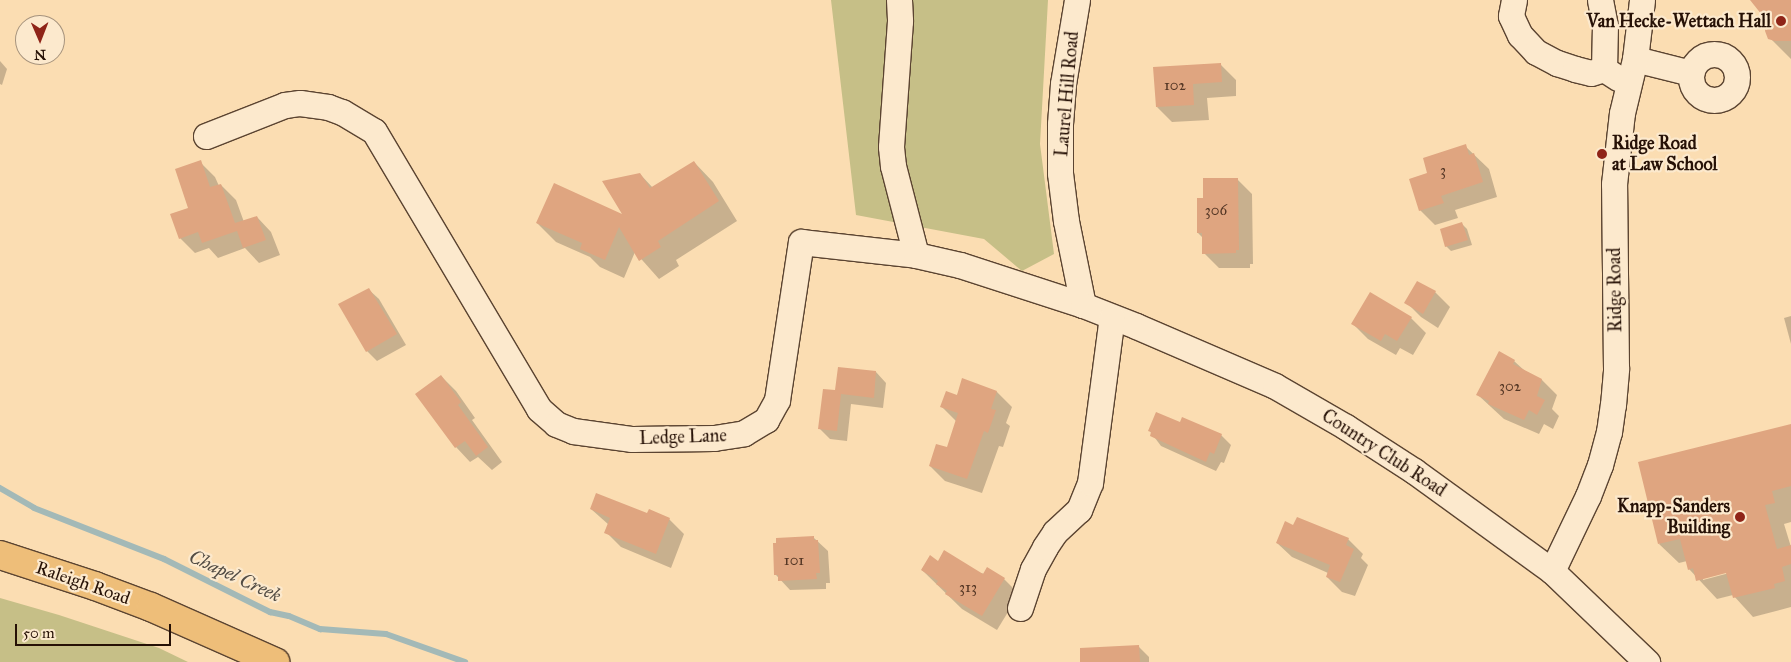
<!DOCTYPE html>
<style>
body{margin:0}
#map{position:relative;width:1791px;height:662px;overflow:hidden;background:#fbddb2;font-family:"IM FELL Great Primer",serif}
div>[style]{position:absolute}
.green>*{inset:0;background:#c6bf87}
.shadow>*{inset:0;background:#0003}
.stream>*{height:6px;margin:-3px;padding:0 3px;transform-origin:3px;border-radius:3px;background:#a3b9b7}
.building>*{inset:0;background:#dfa580}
.roads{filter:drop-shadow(1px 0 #5b4431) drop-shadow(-1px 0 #5b4431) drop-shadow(0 1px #5b4431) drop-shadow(0 -1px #5b4431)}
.minor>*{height:25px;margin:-12.5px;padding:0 12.5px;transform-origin:12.5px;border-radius:12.5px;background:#fce9cd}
.minor>.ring{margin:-12.5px;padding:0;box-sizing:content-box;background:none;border:25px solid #fce9cd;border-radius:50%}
.major>*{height:28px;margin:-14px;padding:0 14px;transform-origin:14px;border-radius:14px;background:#eebe79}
.dots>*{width:14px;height:14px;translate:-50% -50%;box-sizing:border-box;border:2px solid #fce9cd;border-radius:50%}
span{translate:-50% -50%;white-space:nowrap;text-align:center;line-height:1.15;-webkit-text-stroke:4.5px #fce9cd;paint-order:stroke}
.number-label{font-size:15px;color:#543624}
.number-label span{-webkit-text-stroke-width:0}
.poi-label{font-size:18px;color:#261106;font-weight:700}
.right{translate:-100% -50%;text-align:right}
.left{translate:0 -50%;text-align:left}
.street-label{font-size:18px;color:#261106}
.water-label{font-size:19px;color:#524c44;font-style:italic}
.north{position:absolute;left:15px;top:15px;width:50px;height:50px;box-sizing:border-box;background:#fce9cd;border:1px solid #a6937d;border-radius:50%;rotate:179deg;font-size:14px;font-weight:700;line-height:20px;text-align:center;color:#261106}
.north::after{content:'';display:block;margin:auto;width:18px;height:22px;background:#8f2418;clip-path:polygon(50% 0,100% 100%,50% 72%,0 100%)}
.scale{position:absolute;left:15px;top:624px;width:156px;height:22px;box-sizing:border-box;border:2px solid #261106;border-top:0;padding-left:6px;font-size:15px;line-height:18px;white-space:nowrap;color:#261106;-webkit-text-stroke:4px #fce9cd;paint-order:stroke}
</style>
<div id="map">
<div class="green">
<div style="clip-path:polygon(831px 0,1048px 0,1040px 144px,1054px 254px,1022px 271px,984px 239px,856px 215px)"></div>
<div style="clip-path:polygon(0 598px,59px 615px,159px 648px,188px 662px,0 662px)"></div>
</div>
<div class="shadow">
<div style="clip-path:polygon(1758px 0,1791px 0,1791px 59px,1767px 35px,1768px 20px)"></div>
<div style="clip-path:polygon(0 61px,7px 69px,2px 85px,0 84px)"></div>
<div style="clip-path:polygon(1221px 65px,1236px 80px,1236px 96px,1207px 98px,1209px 120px,1172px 122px,1157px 107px)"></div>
<div style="clip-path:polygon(1465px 146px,1489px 169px,1497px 197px,1455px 210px,1458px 218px,1435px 225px,1420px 210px,1429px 173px)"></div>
<div style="clip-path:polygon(200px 162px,215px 177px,219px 186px,221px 185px,236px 200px,244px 222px,257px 217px,271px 232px,280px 255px,259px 263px,245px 248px,218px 258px,209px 248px,195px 253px,180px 238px,190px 209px)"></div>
<div style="clip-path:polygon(694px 162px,713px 182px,737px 221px,676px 260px,679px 266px,659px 279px,635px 252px,624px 278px,600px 267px,590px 257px,556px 242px,537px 223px,625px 217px,640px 174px,653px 188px)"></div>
<div style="clip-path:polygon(1237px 179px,1252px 194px,1253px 264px,1250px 264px,1250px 268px,1219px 268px,1204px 253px,1203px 238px,1198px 233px,1204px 199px)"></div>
<div style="clip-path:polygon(1462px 224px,1467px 229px,1472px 245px,1451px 251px,1446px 246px)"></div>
<div style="clip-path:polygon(368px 289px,379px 299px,406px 345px,377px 361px,367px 351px)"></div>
<div style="clip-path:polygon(1435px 292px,1450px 307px,1438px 328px,1421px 317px,1406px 302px)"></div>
<div style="clip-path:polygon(1791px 316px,1791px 344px,1784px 318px)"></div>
<div style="clip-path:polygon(1411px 318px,1426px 333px,1413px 355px,1400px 348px,1396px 355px,1368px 339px,1353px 324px)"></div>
<div style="clip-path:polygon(1514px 361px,1525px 371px,1542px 380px,1557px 395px,1552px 409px,1559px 416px,1553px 429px,1544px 424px,1539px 434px,1504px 419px,1478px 395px)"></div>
<div style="clip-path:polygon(876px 372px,886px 383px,883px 408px,851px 404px,847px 441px,830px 439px,820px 429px,836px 392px)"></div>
<div style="clip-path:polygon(441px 376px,456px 391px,475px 418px,472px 420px,502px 462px,492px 470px,478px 457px,470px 462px,456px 447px)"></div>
<div style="clip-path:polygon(963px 380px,997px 392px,1012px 407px,1006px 423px,1010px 426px,1003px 447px,999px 446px,982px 493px,945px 481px,930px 466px,947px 449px,957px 422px,942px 407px,957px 396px)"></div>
<div style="clip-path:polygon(1181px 424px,1221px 435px,1231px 445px,1224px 463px,1221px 462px,1216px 471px,1161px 446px,1149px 430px)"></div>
<div style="clip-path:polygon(evenodd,1791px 425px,1791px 522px,1784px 524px,1791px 547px,1791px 607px,1753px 617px,1733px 595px,1717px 599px,1689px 569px,1687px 561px,1679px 563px,1659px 544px,1791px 425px,1732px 570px,1733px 572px,1703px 580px,1703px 577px,1732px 570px)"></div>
<div style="clip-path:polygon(591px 509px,669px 519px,684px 534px,671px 568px,621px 547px,606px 532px,609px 525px)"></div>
<div style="clip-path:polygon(1294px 527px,1348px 539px,1363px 554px,1361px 558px,1368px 565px,1355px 596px,1342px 592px,1327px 577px,1328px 573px,1292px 557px,1277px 543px)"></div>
<div style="clip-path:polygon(814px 538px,828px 551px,830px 583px,826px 583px,826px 589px,790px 590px,776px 575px)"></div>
<div style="clip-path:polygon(938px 562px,1004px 579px,1019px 594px,997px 630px,962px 609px,922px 570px)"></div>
<div style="clip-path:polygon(1139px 647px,1149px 657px,1149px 662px,1092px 662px)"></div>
</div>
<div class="stream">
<div style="left:0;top:488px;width:39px;rotate:30deg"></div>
<div style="left:34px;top:508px;width:140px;rotate:21.4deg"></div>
<div style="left:164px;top:559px;width:119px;rotate:26.6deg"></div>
<div style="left:270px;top:612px;width:19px;rotate:12deg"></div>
<div style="left:289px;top:616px;width:34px;rotate:23deg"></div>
<div style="left:320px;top:629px;width:66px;rotate:4.3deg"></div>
<div style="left:386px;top:634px;width:84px;rotate:19.5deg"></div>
</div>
<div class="building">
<div style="clip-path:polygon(1750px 0,1791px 0,1791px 41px,1775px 41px,1768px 39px,1765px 31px,1766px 20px)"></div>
<div style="clip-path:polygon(1221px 63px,1222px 82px,1193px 84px,1194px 105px,1156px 107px,1153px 67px)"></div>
<div style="clip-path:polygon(1466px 144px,1469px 155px,1474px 153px,1483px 182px,1441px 196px,1444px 203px,1419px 211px,1409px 179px,1427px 173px,1423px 158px)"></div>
<div style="clip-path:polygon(201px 160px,210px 187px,221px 184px,235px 223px,257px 216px,266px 240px,243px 248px,237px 231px,202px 243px,198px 232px,179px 239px,170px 214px,188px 208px,175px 169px)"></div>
<div style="clip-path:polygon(694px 161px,719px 201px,658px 241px,661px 247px,639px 261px,619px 227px,605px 260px,580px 249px,582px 243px,536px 223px,554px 183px,622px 214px,602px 181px,640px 173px,650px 188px)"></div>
<div style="clip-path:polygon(1203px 178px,1238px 178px,1239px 250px,1236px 250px,1236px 253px,1202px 254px,1202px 233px,1197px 233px,1197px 198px,1203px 198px)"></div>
<div style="clip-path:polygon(1462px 222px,1468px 240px,1445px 247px,1440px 229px)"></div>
<div style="clip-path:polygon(1417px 281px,1436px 291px,1423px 314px,1404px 303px)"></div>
<div style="clip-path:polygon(369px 288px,397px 334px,366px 352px,338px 304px)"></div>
<div style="clip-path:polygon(1370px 292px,1412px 317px,1397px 341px,1385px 334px,1381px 341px,1351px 324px)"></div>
<div style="clip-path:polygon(1499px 351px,1515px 360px,1513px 364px,1542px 379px,1537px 396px,1545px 400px,1537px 415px,1529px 410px,1524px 420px,1488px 404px,1489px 401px,1476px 395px)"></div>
<div style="clip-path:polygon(838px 367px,876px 371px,874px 398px,841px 394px,837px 431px,818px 429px,823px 389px,835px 390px)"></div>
<div style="clip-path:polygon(441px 375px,461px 402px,458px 405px,488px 447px,476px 456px,465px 441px,455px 448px,415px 394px)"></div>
<div style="clip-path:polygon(962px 378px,997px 391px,991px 409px,996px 410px,988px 433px,984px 431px,967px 479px,929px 466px,936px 444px,947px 447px,958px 413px,940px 407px,946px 391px,957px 395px)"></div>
<div style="clip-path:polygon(1156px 412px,1180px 422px,1182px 417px,1222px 434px,1214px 454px,1210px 452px,1206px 462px,1150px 436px,1151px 432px,1148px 431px)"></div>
<div style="clip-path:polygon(1791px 424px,1791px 486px,1772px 491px,1775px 503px,1765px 505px,1777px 549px,1791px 545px,1791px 564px,1782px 567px,1785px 581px,1774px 584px,1775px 588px,1733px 598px,1726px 573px,1696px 581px,1693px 568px,1688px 570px,1680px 539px,1658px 544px,1638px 462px)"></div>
<div style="clip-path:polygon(596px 493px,647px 513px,649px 509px,670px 518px,656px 554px,604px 533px,610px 518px,590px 509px)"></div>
<div style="clip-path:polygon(1297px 517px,1349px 538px,1346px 545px,1354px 549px,1340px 582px,1326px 577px,1330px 565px,1276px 543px,1285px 521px,1293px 525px)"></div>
<div style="clip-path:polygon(814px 536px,814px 540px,818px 540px,820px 573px,816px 573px,817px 579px,778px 581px,778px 575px,774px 575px,773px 543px,776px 543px,776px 538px)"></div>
<div style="clip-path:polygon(944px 550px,983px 574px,987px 567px,1005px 578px,982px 616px,945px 594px,947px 591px,936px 584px,938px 581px,921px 570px,930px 555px,938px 561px)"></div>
<div style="clip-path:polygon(1139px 645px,1140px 662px,1080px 662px,1080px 648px)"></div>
</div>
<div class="roads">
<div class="minor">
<div style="left:899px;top:0;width:21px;rotate:87deg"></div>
<div style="left:900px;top:21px;width:126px;rotate:94.1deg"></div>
<div style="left:891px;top:147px;width:19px;rotate:84deg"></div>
<div style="left:893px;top:166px;width:92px;rotate:75.5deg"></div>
<div style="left:1077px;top:0;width:85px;rotate:99.5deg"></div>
<div style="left:1063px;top:84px;width:40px;rotate:94.3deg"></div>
<div style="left:1060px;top:124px;width:49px;rotate:90deg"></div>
<div style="left:1060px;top:173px;width:48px;rotate:82.9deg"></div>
<div style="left:1066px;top:221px;width:86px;rotate:78.6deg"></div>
<div style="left:1514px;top:0;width:16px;rotate:101deg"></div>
<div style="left:1511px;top:16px;width:21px;rotate:65deg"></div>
<div style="left:1520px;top:35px;width:23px;rotate:47deg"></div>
<div style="left:1536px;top:52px;width:24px;rotate:28deg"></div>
<div style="left:1557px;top:63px;width:19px;rotate:18deg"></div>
<div style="left:1575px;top:69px;width:16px;rotate:14deg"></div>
<div style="left:1591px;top:73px;width:14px;rotate:-17deg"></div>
<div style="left:1600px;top:0;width:25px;rotate:79deg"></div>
<div style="left:1605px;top:25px;width:44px;rotate:91.3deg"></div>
<div style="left:1604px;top:69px;width:17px;rotate:33deg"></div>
<div class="ring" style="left:1691px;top:54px;width:21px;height:21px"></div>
<div style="left:1635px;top:59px;width:58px;rotate:14deg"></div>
<div style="left:206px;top:136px;width:85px;rotate:-21.4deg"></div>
<div style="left:285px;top:105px;width:15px;rotate:-8deg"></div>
<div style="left:300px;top:103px;width:28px;rotate:8deg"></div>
<div style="left:328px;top:107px;width:15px;rotate:20deg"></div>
<div style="left:342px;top:112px;width:37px;rotate:31deg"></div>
<div style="left:374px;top:131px;width:323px;rotate:59.3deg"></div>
<div style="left:539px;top:409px;width:23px;rotate:41deg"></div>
<div style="left:556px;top:424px;width:18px;rotate:22deg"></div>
<div style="left:573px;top:431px;width:60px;rotate:7.7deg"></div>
<div style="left:632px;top:439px;width:82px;rotate:-0.7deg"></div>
<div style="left:714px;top:438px;width:30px;rotate:-9deg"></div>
<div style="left:744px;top:433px;width:26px;rotate:-31deg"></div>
<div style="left:766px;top:420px;width:23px;rotate:-61deg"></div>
<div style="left:777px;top:400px;width:160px;rotate:-81.4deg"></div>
<div style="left:801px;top:242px;width:116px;rotate:6.4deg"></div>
<div style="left:916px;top:255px;width:45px;rotate:12.8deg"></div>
<div style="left:960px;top:265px;width:129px;rotate:18deg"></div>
<div style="left:1083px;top:305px;width:57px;rotate:21.6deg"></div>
<div style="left:1136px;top:326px;width:151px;rotate:23.3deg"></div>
<div style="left:1275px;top:386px;width:82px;rotate:30deg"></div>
<div style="left:1346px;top:427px;width:81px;rotate:32.9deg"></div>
<div style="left:1414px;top:471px;width:170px;rotate:35.9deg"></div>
<div style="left:1552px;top:571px;width:132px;rotate:43.8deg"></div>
<div style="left:1552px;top:571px;width:83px;rotate:-64.4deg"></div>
<div style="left:1588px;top:496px;width:33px;rotate:-69deg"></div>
<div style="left:1600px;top:465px;width:34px;rotate:-75deg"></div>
<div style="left:1609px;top:432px;width:27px;rotate:-82deg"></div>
<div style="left:1613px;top:405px;width:37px;rotate:-85deg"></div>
<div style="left:1616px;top:368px;width:184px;rotate:-90.6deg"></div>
<div style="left:1614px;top:184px;width:71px;rotate:-83.6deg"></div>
<div style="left:1622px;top:113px;width:56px;rotate:-76.5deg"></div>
<div style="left:1635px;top:59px;width:59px;rotate:-83.2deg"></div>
<div style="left:1020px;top:608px;width:41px;rotate:-71.6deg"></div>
<div style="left:1033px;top:569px;width:25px;rotate:-61deg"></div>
<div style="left:1045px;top:547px;width:18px;rotate:-56deg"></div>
<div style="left:1055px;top:532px;width:33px;rotate:-43deg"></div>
<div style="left:1079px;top:510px;width:29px;rotate:-68deg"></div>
<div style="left:1090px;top:483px;width:167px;rotate:-82.5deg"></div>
</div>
<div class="major">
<div style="left:0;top:555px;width:100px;rotate:18.1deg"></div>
<div style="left:95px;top:586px;width:60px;rotate:20.6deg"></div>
<div style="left:151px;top:607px;width:136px;rotate:23.9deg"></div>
</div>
</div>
<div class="dots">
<div style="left:1781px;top:21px;background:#8f2418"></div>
<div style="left:1602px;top:154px;background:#8f2418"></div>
<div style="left:1740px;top:517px;background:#8f2418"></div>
</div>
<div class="number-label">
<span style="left:1175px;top:86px">102</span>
<span style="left:1443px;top:171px">3</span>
<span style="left:1216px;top:211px">306</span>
<span style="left:1510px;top:387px">302</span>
<span style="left:794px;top:561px">101</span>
<span style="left:968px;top:588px">313</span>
</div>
<div class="poi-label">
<span class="right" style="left:1771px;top:21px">Van Hecke-Wettach Hall</span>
<span class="left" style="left:1612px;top:154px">Ridge Road<br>at Law School</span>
<span class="right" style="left:1730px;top:517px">Knapp-Sanders<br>Building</span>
</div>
<div class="street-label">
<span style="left:1067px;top:94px;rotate:-85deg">Laurel Hill Road</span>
<span style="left:1615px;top:290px;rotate:-91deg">Ridge Road</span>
<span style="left:683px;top:437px;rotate:-2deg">Ledge Lane</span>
<span style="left:1384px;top:453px;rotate:33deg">Country Club Road</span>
<span style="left:83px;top:583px;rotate:19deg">Raleigh Road</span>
</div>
<div class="water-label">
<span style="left:235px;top:576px;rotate:25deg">Chapel Creek</span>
</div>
<div class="north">N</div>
<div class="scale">50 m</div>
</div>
